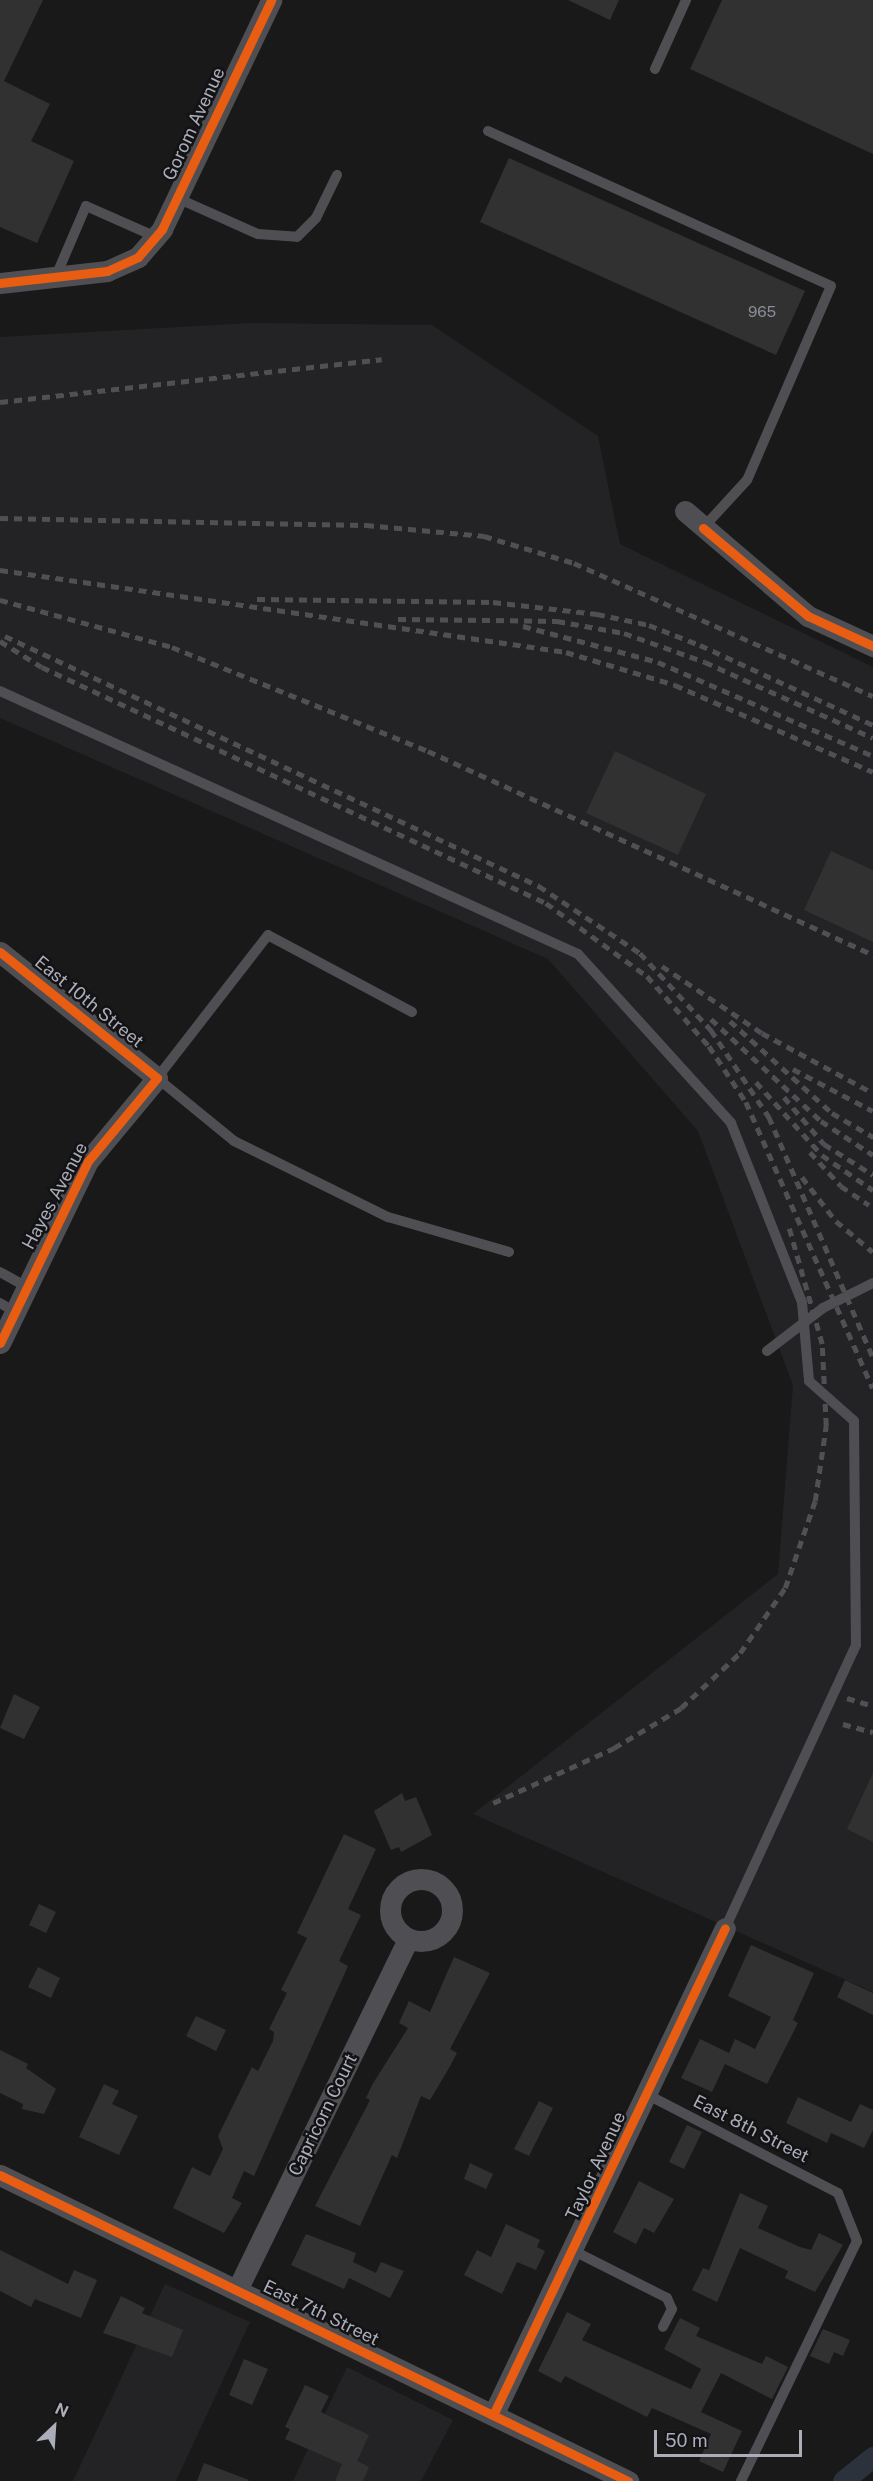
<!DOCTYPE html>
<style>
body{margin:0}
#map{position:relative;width:873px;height:2481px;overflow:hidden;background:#191919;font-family:"Public Sans",sans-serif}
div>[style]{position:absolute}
.built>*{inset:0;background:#232325}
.canal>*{height:21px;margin:-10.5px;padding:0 10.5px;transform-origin:10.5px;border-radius:10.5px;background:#2c323b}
.building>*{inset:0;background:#313131}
.lane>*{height:10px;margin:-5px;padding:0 5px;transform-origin:5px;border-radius:5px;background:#4f4f53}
.street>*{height:21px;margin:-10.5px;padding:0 10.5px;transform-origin:10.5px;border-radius:10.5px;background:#4f4f53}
.street>.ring{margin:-10.5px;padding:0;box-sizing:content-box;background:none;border:21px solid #4f4f53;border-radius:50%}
.rail>*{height:4.5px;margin-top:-2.25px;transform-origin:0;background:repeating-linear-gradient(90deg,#4e5053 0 8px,transparent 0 14px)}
.cycleway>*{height:9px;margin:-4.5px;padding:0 4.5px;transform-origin:4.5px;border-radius:4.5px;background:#e95d12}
span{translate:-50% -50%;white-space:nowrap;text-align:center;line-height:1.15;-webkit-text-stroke:5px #131315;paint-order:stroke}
.number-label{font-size:15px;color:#8c8e97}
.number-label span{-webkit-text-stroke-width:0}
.street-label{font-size:18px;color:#abadb9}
.north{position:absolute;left:24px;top:2397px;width:60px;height:60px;-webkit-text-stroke:4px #131315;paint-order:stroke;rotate:25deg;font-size:16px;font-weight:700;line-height:24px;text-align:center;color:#abadb9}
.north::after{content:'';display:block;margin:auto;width:21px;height:27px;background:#abadb9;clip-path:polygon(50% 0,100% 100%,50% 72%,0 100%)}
.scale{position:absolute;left:654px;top:2430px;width:148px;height:27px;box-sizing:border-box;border:3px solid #abadb9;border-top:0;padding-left:8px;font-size:18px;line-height:21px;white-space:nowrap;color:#abadb9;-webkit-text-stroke:4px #131315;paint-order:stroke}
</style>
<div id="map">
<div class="built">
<div style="clip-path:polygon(251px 323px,432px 325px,598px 436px,620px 544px,873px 667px,873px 1992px,473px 1814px,778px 1574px,793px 1385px,698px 1131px,548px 959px,0 718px,0 337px)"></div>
<div style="clip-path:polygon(165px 2284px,250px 2322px,176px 2481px,73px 2481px)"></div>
<div style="clip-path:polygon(347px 2367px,453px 2420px,421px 2481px,293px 2481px)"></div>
</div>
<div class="canal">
<div style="left:843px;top:2481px;width:38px;rotate:-39deg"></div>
</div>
<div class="building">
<div style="clip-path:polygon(0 0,43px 0,4px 81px,50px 104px,31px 141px,74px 161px,37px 243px,0 227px)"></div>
<div style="clip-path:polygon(568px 0,619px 0,610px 20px)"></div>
<div style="clip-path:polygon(722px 0,873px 0,873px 154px,690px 69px)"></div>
<div style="clip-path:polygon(509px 158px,805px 291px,776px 355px,480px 222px)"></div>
<div style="clip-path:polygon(615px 751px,706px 794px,678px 855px,586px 813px)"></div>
<div style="clip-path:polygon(831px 851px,873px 870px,873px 942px,804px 910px)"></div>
<div style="clip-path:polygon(14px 1694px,40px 1707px,24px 1739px,0 1728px)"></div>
<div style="clip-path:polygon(873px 1773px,873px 1842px,847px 1829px)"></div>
<div style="clip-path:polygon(402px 1793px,405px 1801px,416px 1797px,432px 1835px,401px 1852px,399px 1847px,391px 1850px,374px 1811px)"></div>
<div style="clip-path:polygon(344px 1834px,376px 1849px,348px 1909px,361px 1915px,339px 1961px,348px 1966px,254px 2176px,244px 2171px,232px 2198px,242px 2203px,224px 2233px,173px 2208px,192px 2167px,210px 2176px,223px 2149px,218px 2136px,252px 2067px,258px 2071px,273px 2041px,274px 2032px,269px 2029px,287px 1993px,281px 1990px,307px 1938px,297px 1933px)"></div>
<div style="clip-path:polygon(39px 1904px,56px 1912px,46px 1933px,29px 1925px)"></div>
<div style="clip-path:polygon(751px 1945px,814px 1973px,793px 2020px,798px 2023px,767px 2084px,725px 2064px,712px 2092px,681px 2078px,700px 2039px,729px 2053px,735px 2039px,755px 2049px,771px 2017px,728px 1996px)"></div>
<div style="clip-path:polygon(454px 1957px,490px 1973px,450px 2049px,457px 2053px,449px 2068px,430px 2100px,421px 2096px,397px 2158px,392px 2155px,360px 2226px,315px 2206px,370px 2100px,366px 2098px,372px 2085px,408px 2028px,399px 2023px,409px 2001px,430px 2012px)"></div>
<div style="clip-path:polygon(38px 1967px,60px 1978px,51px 1998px,28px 1987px)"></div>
<div style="clip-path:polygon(845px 1980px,873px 1993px,873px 2015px,837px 1997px)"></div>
<div style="clip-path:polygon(196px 2016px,226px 2030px,216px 2051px,186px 2036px)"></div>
<div style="clip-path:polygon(0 2050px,28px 2064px,26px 2068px,56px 2089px,44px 2114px,22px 2109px,23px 2104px,0 2093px)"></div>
<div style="clip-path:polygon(104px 2084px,119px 2091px,112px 2104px,138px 2116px,119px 2155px,79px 2137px)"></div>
<div style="clip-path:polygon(798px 2097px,851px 2122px,860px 2104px,873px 2110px,873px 2130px,864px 2148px,831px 2133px,827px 2143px,786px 2123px)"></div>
<div style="clip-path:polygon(539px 2101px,553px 2108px,529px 2156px,514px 2149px)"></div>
<div style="clip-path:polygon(687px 2125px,702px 2132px,684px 2169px,669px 2162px)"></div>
<div style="clip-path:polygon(470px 2163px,493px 2174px,486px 2189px,464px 2179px)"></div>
<div style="clip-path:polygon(639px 2181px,674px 2199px,654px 2233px,644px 2228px,636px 2244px,613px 2232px)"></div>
<div style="clip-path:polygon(740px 2193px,768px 2206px,758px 2228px,800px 2247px,811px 2250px,819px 2233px,843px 2245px,815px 2292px,785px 2278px,788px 2271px,740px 2248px,717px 2302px,692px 2290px,703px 2268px,709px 2270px)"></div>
<div style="clip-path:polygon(506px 2224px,540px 2240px,537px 2247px,545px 2251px,536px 2270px,517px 2262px,502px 2294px,464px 2275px,477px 2250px,491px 2257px)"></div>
<div style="clip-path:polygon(306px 2234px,356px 2253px,353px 2262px,376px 2273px,381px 2262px,404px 2271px,390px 2298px,349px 2278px,344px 2289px,291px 2265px)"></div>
<div style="clip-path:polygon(0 2250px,68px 2284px,74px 2270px,97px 2280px,81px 2318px,35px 2299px,31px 2307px,0 2291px)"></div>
<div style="clip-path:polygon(121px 2296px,145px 2308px,142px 2313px,183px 2330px,172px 2357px,103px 2333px)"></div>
<div style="clip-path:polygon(567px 2312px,591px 2324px,582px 2340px,691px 2389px,701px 2369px,664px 2349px,680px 2318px,700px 2328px,696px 2336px,762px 2364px,766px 2356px,788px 2367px,772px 2399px,721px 2373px,701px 2412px,742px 2431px,723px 2472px,699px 2461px,711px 2434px,652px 2408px,647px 2417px,565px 2376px,561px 2383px,538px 2371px)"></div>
<div style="clip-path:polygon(823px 2329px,850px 2340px,843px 2356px,834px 2352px,829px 2364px,810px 2356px)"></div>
<div style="clip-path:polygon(244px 2359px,268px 2369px,252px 2405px,229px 2395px)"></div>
<div style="clip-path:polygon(305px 2385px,329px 2396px,321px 2412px,369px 2435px,357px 2461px,369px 2467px,363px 2481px,335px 2481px,342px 2464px,285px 2439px,290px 2429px,285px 2427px)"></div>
<div style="clip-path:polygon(204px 2463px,249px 2480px,248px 2481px,197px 2481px)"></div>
</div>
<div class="lane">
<div style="left:655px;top:69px;width:76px;rotate:-65.8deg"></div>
<div style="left:488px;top:131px;width:376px;rotate:24.3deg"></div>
<div style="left:831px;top:286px;width:211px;rotate:113.4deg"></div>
<div style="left:747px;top:480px;width:65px;rotate:132.5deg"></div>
<div style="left:177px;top:198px;width:89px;rotate:24deg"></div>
<div style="left:258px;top:234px;width:39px;rotate:4deg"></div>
<div style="left:297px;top:237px;width:27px;rotate:-45deg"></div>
<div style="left:316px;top:218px;width:48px;rotate:-64deg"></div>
<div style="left:56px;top:276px;width:76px;rotate:-66.8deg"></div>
<div style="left:86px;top:206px;width:77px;rotate:23.9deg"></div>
<div style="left:0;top:691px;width:635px;rotate:24.47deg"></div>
<div style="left:578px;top:954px;width:228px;rotate:47.8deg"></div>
<div style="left:731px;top:1123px;width:193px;rotate:68.4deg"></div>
<div style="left:802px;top:1302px;width:79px;rotate:84.9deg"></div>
<div style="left:809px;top:1381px;width:60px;rotate:41.6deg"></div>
<div style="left:854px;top:1421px;width:224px;rotate:89.5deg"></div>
<div style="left:856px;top:1645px;width:312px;rotate:114.8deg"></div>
<div style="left:412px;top:1012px;width:163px;rotate:-151.9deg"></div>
<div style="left:268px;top:935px;width:181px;rotate:127.8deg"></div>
<div style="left:157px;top:1078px;width:99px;rotate:39.3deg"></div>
<div style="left:234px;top:1141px;width:172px;rotate:26.3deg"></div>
<div style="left:388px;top:1217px;width:126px;rotate:16.1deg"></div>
<div style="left:0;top:1272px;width:31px;rotate:29deg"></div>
<div style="left:0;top:1303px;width:17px;rotate:31deg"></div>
<div style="left:767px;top:1351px;width:71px;rotate:-37.5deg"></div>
<div style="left:823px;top:1308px;width:56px;rotate:-26.6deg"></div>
<div style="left:648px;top:2095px;width:214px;rotate:27.3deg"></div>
<div style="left:838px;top:2193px;width:52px;rotate:68.4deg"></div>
<div style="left:857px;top:2241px;width:267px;rotate:115.8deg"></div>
<div style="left:574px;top:2251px;width:104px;rotate:26.8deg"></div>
<div style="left:667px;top:2298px;width:12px;rotate:66deg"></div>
<div style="left:672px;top:2309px;width:20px;rotate:117deg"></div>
</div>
<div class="street">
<div style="left:0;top:283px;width:108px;rotate:-6.4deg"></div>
<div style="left:107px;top:271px;width:34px;rotate:-24deg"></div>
<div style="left:138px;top:257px;width:37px;rotate:-49deg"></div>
<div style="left:162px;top:229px;width:254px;rotate:-64.5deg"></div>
<div style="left:685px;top:511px;width:162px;rotate:40.5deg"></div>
<div style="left:808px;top:616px;width:72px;rotate:24.8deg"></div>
<div style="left:0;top:952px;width:201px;rotate:38.7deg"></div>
<div style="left:157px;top:1078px;width:108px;rotate:129.7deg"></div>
<div style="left:88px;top:1161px;width:202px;rotate:115.8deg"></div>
<div class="ring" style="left:390px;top:1879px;width:41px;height:41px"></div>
<div style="left:0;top:2175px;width:699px;rotate:25.98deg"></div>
<div style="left:237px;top:2290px;width:390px;rotate:-64deg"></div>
<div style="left:493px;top:2415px;width:539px;rotate:-64.53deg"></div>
</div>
<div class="rail">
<div style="left:0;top:402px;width:384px;rotate:-6.4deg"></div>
<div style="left:0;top:518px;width:366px;rotate:1.1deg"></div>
<div style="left:366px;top:525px;width:119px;rotate:5.3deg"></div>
<div style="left:484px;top:536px;width:94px;rotate:16.7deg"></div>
<div style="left:574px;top:563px;width:327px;rotate:24deg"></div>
<div style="left:0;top:570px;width:572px;rotate:8.24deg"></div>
<div style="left:566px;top:652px;width:114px;rotate:16.8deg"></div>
<div style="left:675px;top:685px;width:216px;rotate:23.7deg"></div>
<div style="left:257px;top:599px;width:236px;rotate:0.7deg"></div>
<div style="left:493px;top:602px;width:105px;rotate:6.6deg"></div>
<div style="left:597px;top:614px;width:53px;rotate:11.9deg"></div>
<div style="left:649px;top:625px;width:55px;rotate:21.4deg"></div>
<div style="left:700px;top:645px;width:191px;rotate:24.8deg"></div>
<div style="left:0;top:600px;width:178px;rotate:15.3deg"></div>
<div style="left:172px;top:647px;width:276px;rotate:22.1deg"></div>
<div style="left:428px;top:751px;width:490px;rotate:24.6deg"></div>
<div style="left:398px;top:619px;width:159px;rotate:0.7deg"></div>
<div style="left:557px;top:621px;width:68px;rotate:10.2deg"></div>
<div style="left:624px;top:633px;width:86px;rotate:19.7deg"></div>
<div style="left:705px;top:662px;width:184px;rotate:24.3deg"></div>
<div style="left:523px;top:626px;width:140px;rotate:14.9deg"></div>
<div style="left:658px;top:662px;width:235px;rotate:23.6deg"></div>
<div style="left:5px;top:636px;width:590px;rotate:25.09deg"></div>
<div style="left:539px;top:886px;width:121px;rotate:33.6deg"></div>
<div style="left:640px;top:953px;width:105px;rotate:47.3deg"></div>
<div style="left:711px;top:1030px;width:105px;rotate:56.3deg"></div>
<div style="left:769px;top:1117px;width:262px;rotate:66.6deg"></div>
<div style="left:0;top:641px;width:49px;rotate:31.8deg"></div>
<div style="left:42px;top:667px;width:557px;rotate:25.09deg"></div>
<div style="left:546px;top:903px;width:125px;rotate:35.9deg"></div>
<div style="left:647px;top:976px;width:94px;rotate:48.5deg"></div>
<div style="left:709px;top:1046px;width:67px;rotate:56.5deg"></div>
<div style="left:746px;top:1102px;width:313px;rotate:66.1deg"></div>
<div style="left:662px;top:966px;width:120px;rotate:33.8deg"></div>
<div style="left:762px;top:1033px;width:126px;rotate:28.4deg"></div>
<div style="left:711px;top:1019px;width:150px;rotate:42.8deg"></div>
<div style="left:821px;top:1121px;width:62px;rotate:33.2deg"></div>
<div style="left:730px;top:1021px;width:137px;rotate:42deg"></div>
<div style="left:832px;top:1113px;width:48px;rotate:30.3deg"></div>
<div style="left:793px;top:1069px;width:90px;rotate:27.7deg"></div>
<div style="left:756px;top:1082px;width:98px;rotate:47.9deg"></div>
<div style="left:822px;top:1155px;width:62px;rotate:34.5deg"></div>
<div style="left:784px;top:1097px;width:62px;rotate:49.6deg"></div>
<div style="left:824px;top:1144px;width:58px;rotate:32.3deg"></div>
<div style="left:810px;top:1152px;width:46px;rotate:47.6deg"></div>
<div style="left:841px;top:1186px;width:34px;rotate:34deg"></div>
<div style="left:802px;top:1177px;width:56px;rotate:52.3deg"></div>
<div style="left:836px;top:1221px;width:48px;rotate:40deg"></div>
<div style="left:847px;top:1698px;width:27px;rotate:17deg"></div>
<div style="left:843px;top:1724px;width:31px;rotate:15deg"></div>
<div style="left:493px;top:1803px;width:133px;rotate:-24.4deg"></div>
<div style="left:614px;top:1748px;width:78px;rotate:-30.8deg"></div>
<div style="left:681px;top:1708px;width:81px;rotate:-43deg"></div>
<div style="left:740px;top:1653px;width:79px;rotate:-55.3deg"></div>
<div style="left:785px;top:1588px;width:92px;rotate:-71deg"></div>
<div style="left:815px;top:1501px;width:76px;rotate:-81.7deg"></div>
<div style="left:826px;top:1426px;width:82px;rotate:-92.8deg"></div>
<div style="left:822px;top:1344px;width:124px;rotate:-105.9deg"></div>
</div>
<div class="cycleway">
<div style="left:0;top:283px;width:108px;rotate:-6.4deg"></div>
<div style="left:107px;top:271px;width:34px;rotate:-24deg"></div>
<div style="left:138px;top:257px;width:37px;rotate:-49deg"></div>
<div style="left:162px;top:229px;width:254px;rotate:-64.5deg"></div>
<div style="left:703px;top:528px;width:137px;rotate:40deg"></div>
<div style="left:808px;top:616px;width:72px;rotate:24.8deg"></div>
<div style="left:0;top:952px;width:201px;rotate:38.7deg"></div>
<div style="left:157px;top:1078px;width:108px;rotate:129.7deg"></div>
<div style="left:88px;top:1161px;width:202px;rotate:115.8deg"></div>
<div style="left:0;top:2175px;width:699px;rotate:25.98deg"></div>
<div style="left:493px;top:2415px;width:539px;rotate:-64.53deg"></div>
</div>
<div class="number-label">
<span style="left:762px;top:312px">965</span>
</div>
<div class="street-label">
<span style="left:194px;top:124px;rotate:-65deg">Gorom Avenue</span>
<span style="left:89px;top:1002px;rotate:39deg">East 10th Street</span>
<span style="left:55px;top:1196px;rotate:-62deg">Hayes Avenue</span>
<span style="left:323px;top:2115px;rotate:-64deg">Capricorn Court</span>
<span style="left:751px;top:2129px;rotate:27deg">East 8th Street</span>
<span style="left:596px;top:2166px;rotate:-65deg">Taylor Avenue</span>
<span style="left:321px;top:2313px;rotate:26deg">East 7th Street</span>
</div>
<div class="north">N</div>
<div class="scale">50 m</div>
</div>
